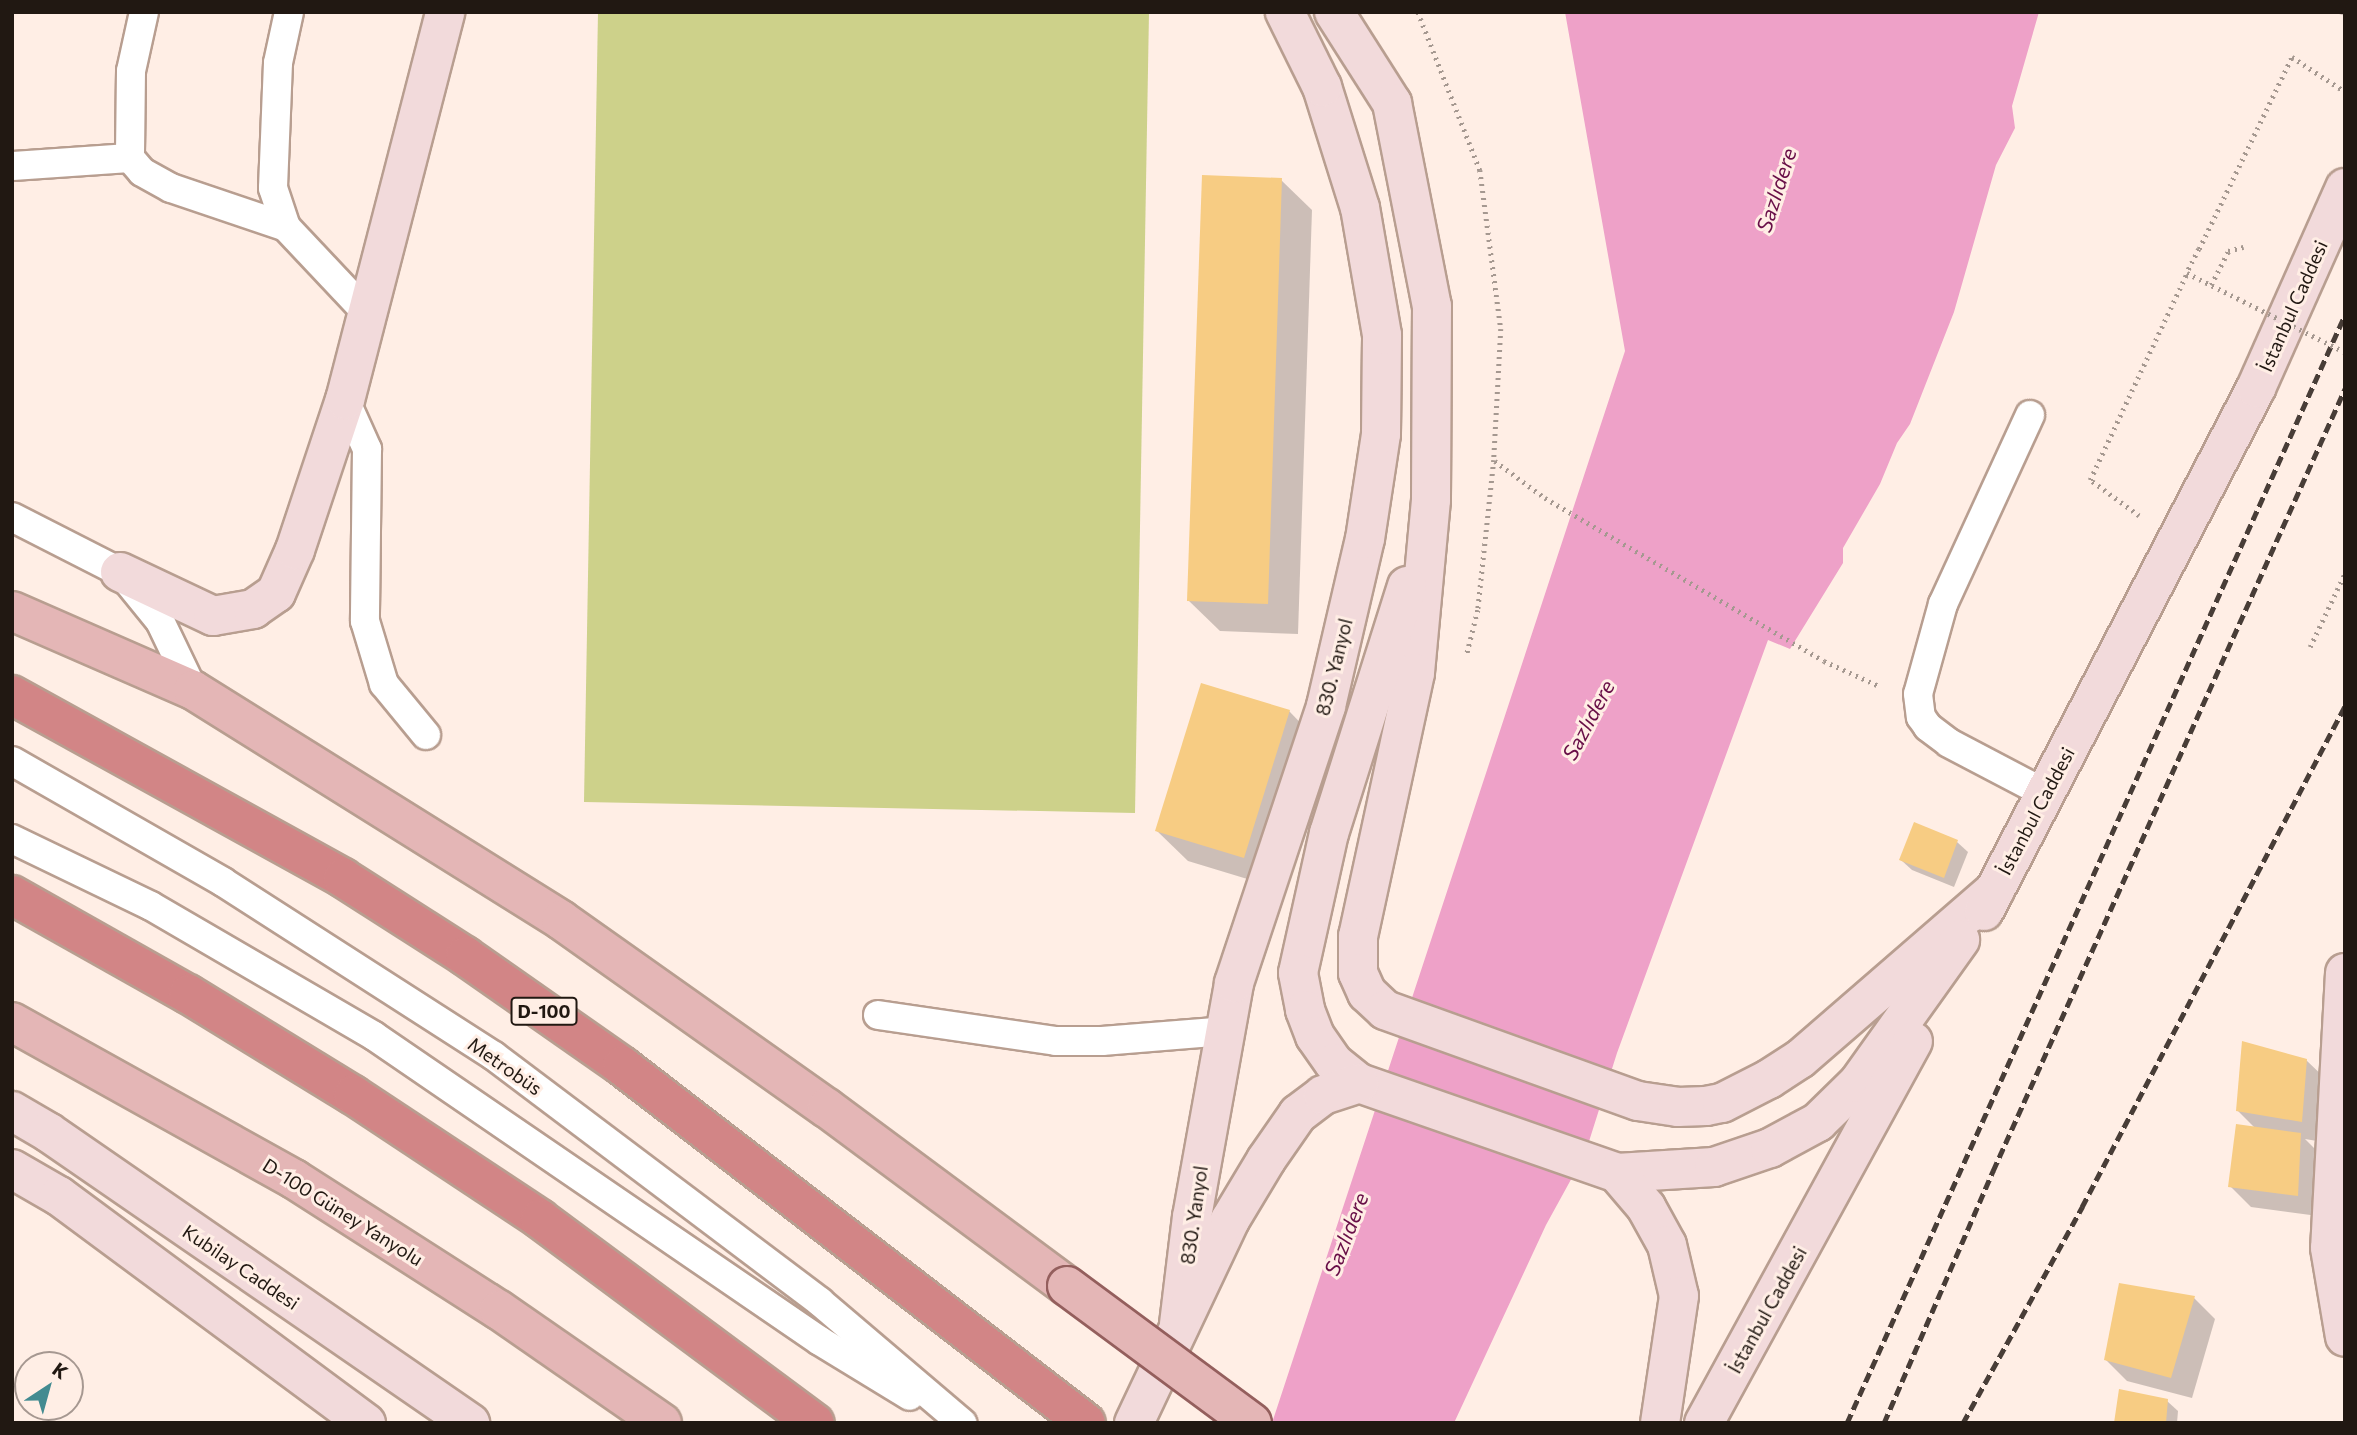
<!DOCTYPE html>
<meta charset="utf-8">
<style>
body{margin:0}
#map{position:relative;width:2357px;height:1435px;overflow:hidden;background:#ffeee5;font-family:Commissioner,sans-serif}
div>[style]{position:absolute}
.green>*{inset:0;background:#cdd18a}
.water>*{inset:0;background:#eea1c8}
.shadow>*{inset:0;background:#0003}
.building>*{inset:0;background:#f7cc83}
.path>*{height:4.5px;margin-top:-2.25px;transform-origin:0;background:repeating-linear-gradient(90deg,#a59890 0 2px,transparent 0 7px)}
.roads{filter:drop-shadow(2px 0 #b89e90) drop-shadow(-2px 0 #b89e90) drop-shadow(0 2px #b89e90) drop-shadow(0 -2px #b89e90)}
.lane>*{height:28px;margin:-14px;padding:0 14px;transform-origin:14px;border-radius:14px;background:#fff}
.secondary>*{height:38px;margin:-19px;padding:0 19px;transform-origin:19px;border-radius:19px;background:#f2dadb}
.primary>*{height:38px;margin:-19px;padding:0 19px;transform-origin:19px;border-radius:19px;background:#e4b6b6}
.highway>*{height:38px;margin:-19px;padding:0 19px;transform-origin:19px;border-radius:19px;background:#d28586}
.rail>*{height:5px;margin-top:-2.5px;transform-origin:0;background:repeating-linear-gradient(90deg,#483d37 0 10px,transparent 0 15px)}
.path-bridge>*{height:4.5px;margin-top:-2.25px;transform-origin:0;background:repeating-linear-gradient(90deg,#a59890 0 2px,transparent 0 7px)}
.bridges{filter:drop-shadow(2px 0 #945f5d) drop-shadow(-2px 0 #945f5d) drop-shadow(0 2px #945f5d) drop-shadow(0 -2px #945f5d)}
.primary-bridge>*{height:38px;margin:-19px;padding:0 19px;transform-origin:19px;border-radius:19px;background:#e4b6b6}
span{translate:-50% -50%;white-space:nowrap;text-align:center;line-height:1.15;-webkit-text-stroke:6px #ffeee5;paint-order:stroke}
.shield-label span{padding:2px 5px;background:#ffeee5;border:2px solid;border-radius:5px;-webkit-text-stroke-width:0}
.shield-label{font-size:18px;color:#211812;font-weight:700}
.street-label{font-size:19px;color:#211812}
.water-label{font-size:21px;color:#680e47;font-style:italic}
.frame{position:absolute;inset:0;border:14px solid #211812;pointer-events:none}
.north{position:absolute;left:14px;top:1351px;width:70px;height:70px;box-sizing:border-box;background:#ffeee5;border:2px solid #a69891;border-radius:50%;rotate:36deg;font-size:19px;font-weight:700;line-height:28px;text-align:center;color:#211812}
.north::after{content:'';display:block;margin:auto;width:24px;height:32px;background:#438b91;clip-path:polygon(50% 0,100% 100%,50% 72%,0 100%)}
</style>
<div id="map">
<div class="green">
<div style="clip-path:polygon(598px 12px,1149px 12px,1135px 813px,584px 802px)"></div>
</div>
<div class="water">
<div style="clip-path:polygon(1565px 12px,2039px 12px,2012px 106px,2015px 128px,1996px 165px,1954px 312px,1910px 424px,1897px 443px,1880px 484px,1843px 548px,1843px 563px,1790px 649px,1768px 640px,1617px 1053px,1585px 1154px,1546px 1225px,1454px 1423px,1272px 1423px,1625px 351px)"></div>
</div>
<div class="shadow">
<div style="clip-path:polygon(2333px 12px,2345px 12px,2345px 16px)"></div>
<div style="clip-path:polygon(1281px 180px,1312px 210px,1298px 634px,1220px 631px,1189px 601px)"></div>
<div style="clip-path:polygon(1289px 711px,1319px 742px,1274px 887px,1188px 861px,1157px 831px)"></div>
<div style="clip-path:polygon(1915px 824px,1957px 842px,1968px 852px,1954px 887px,1912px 870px,1901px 860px)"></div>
<div style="clip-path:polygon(2306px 1060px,2328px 1081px,2323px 1142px,2305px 1139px,2322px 1156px,2318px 1216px,2251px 1207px,2230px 1186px,2256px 1129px,2238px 1111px)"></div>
<div style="clip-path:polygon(2194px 1298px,2215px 1319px,2192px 1398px,2127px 1381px,2106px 1360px)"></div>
<div style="clip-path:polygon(2167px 1401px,2178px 1411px,2177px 1423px,2115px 1423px)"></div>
</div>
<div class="building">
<div style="clip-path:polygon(1202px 175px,1282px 178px,1268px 604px,1187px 601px)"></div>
<div style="clip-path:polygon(1201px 683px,1290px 710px,1244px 858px,1155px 831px)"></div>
<div style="clip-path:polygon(1914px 822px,1958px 840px,1944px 878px,1899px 860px)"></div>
<div style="clip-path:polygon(2242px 1041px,2307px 1059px,2302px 1122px,2236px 1111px)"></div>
<div style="clip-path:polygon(2236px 1124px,2301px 1133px,2298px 1196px,2228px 1187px)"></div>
<div style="clip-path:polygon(2119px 1283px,2195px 1296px,2171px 1378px,2104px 1360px)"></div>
<div style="clip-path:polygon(2119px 1389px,2168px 1399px,2166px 1423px,2114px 1423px)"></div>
</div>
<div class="path">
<div style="left:1418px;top:12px;width:170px;rotate:68.6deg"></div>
<div style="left:1480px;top:170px;width:160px;rotate:82.5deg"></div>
<div style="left:1501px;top:329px;width:131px;rotate:93.1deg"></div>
<div style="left:1494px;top:460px;width:151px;rotate:96.1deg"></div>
<div style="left:1478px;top:610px;width:45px;rotate:104deg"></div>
<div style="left:2199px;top:249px;width:213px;rotate:-64.2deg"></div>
<div style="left:2292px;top:57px;width:62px;rotate:33.2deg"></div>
<div style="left:2211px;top:285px;width:38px;rotate:-63deg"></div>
<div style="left:2228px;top:251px;width:16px;rotate:-15deg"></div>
<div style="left:1495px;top:461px;width:62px;rotate:36.5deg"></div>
<div style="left:1545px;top:498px;width:323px;rotate:30.3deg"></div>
<div style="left:1824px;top:661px;width:60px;rotate:24.4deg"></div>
<div style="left:2139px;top:516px;width:61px;rotate:-143.7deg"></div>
<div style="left:2090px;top:480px;width:229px;rotate:-64.9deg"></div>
<div style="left:2310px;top:647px;width:82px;rotate:-64.7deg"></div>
</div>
<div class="roads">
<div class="lane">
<div style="left:144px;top:12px;width:60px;rotate:102.4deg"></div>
<div style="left:131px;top:71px;width:87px;rotate:90.7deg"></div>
<div style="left:130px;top:158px;width:18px;rotate:49deg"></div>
<div style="left:142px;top:172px;width:33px;rotate:29deg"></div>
<div style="left:171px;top:188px;width:121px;rotate:18.7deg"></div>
<div style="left:289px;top:12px;width:52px;rotate:102.2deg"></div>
<div style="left:278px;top:63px;width:125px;rotate:92.3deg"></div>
<div style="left:273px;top:188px;width:41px;rotate:71.6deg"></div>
<div style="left:286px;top:227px;width:118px;rotate:46.7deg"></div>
<div style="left:12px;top:166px;width:118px;rotate:-3.9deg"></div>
<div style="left:345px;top:400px;width:54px;rotate:65.8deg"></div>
<div style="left:367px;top:449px;width:172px;rotate:90.7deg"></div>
<div style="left:365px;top:621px;width:66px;rotate:73.2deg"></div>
<div style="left:384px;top:684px;width:66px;rotate:50.5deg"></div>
<div style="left:2030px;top:415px;width:208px;rotate:114.7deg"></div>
<div style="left:1943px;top:604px;width:93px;rotate:105.5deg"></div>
<div style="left:1918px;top:694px;width:23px;rotate:83deg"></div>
<div style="left:1921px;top:717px;width:12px;rotate:55deg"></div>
<div style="left:1928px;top:727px;width:26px;rotate:37deg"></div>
<div style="left:1949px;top:743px;width:110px;rotate:27.7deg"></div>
<div style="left:12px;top:517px;width:121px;rotate:27deg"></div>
<div style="left:120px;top:572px;width:63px;rotate:50.8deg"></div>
<div style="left:160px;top:621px;width:76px;rotate:64.4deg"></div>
<div style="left:12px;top:761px;width:243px;rotate:29.8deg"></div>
<div style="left:223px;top:882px;width:322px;rotate:32.7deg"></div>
<div style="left:494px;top:1056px;width:408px;rotate:37deg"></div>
<div style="left:820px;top:1302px;width:187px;rotate:40.4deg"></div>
<div style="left:12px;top:839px;width:154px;rotate:25.7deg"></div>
<div style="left:151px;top:906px;width:258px;rotate:30.2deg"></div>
<div style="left:374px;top:1036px;width:540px;rotate:34.37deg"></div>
<div style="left:820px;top:1341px;width:105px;rotate:31.4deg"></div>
<div style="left:878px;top:1015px;width:180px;rotate:8.3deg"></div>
<div style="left:1056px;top:1041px;width:46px"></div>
<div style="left:1102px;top:1041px;width:123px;rotate:-4.6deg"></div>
</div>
<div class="secondary">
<div style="left:1334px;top:12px;width:108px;rotate:57.5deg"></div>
<div style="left:1392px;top:103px;width:207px;rotate:78.9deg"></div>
<div style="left:1432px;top:306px;width:194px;rotate:90.3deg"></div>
<div style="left:1431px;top:500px;width:174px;rotate:95.3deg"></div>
<div style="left:1415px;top:673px;width:269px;rotate:102.2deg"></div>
<div style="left:1358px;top:936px;width:37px;rotate:90deg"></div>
<div style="left:1358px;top:973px;width:22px;rotate:66deg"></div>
<div style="left:1367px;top:993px;width:25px;rotate:43deg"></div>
<div style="left:1385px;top:1010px;width:269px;rotate:19.8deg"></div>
<div style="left:1638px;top:1101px;width:40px;rotate:8.5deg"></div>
<div style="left:1678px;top:1107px;width:28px;rotate:-2deg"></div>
<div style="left:1706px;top:1106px;width:16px;rotate:-11deg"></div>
<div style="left:1722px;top:1103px;width:53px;rotate:-27.1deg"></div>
<div style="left:1769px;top:1079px;width:37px;rotate:-33deg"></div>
<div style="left:1800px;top:1059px;width:258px;rotate:-40.9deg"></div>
<div style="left:120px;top:572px;width:103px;rotate:25.3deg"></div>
<div style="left:213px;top:616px;width:41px;rotate:-9.9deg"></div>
<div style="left:253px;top:609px;width:28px;rotate:-35deg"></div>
<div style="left:276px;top:593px;width:47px;rotate:-66.2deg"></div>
<div style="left:295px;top:550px;width:158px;rotate:-71.6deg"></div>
<div style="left:345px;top:400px;width:401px;rotate:-75.5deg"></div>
<div style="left:1407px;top:586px;width:259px;rotate:107.5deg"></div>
<div style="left:1329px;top:833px;width:143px;rotate:102.5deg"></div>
<div style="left:1298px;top:973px;width:38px;rotate:79deg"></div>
<div style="left:1305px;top:1010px;width:28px;rotate:69deg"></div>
<div style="left:1315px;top:1036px;width:33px;rotate:55deg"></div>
<div style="left:1334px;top:1063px;width:32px;rotate:39deg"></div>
<div style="left:1359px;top:1083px;width:273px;rotate:19.2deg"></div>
<div style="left:1617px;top:1173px;width:97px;rotate:-3.5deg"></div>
<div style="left:1714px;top:1167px;width:59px;rotate:-18.7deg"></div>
<div style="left:1770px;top:1148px;width:55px;rotate:-28.4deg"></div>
<div style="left:1818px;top:1122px;width:56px;rotate:-44.3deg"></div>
<div style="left:1858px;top:1083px;width:176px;rotate:-54.5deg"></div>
<div style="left:1984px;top:911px;width:590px;rotate:-62.52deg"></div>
<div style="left:2256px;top:388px;width:219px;rotate:-66deg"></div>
<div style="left:2345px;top:973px;width:275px;rotate:93.1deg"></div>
<div style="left:2330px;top:1248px;width:90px;rotate:80.4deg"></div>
<div style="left:12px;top:1111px;width:42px;rotate:30.3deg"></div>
<div style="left:48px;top:1132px;width:513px;rotate:34.59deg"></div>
<div style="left:12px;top:1169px;width:54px;rotate:29.9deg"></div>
<div style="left:59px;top:1196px;width:382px;rotate:36.5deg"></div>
<div style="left:1617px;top:1173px;width:45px;rotate:49.5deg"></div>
<div style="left:1646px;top:1207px;width:43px;rotate:61.1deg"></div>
<div style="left:1667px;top:1245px;width:52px;rotate:76.8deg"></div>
<div style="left:1679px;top:1296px;width:128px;rotate:98.5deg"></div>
<div style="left:1179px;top:1324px;width:108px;rotate:-83.1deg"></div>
<div style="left:1192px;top:1217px;width:238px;rotate:-79.8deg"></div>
<div style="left:1234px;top:983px;width:292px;rotate:-71.6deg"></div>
<div style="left:1326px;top:706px;width:171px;rotate:-76.9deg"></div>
<div style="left:1365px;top:539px;width:106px;rotate:-81.3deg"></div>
<div style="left:1381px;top:434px;width:99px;rotate:-89.4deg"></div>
<div style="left:1382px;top:335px;width:129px;rotate:-99.8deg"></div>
<div style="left:1360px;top:208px;width:127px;rotate:-107.4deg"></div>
<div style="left:1322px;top:87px;width:84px;rotate:-116.3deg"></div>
<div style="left:1134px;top:1423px;width:225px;rotate:-64.7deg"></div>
<div style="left:1230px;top:1220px;width:70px;rotate:-59deg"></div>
<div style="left:1266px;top:1160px;width:56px;rotate:-55.2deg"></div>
<div style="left:1298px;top:1114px;width:31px;rotate:-37deg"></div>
<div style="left:1323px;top:1095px;width:38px;rotate:-18deg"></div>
<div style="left:1704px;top:1423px;width:435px;rotate:-61.3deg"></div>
</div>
<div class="primary">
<div style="left:12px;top:611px;width:197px;rotate:23.6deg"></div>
<div style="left:193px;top:690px;width:434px;rotate:32deg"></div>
<div style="left:561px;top:920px;width:326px;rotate:35.3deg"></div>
<div style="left:827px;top:1108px;width:299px;rotate:36.6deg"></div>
<div style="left:12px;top:1022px;width:323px;rotate:29.1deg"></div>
<div style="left:294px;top:1179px;width:243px;rotate:32.6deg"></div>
<div style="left:499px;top:1310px;width:198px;rotate:34.7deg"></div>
</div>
<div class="highway">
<div style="left:12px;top:695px;width:378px;rotate:28.9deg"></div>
<div style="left:343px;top:878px;width:145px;rotate:32.6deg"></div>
<div style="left:465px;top:956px;width:192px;rotate:35deg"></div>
<div style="left:622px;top:1066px;width:585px;rotate:37.57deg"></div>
<div style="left:12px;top:895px;width:202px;rotate:29.4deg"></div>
<div style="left:188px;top:994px;width:193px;rotate:31.5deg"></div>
<div style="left:353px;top:1095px;width:224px;rotate:33.5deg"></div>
<div style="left:540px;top:1219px;width:342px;rotate:36.6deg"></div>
</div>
</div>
<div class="rail">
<div style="left:1847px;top:1423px;width:1215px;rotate:-65.8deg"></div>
<div style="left:1884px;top:1423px;width:275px;rotate:-66.6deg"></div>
<div style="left:1993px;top:1171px;width:858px;rotate:-65.77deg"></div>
<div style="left:1963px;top:1423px;width:247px;rotate:-61.1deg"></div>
<div style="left:2082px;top:1207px;width:566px;rotate:-62.3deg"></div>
</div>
<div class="path-bridge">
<div style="left:2199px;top:249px;width:27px;rotate:117deg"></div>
<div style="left:2187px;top:273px;width:177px;rotate:26.6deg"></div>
</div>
<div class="bridges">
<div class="primary-bridge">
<div style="left:1067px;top:1286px;width:230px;rotate:36.5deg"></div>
</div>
</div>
<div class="shield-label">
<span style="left:544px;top:1011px">D-100</span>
</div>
<div class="street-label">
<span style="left:2293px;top:306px;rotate:-66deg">İstanbul Caddesi</span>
<span style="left:1334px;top:667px;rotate:-76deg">830. Yanyol</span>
<span style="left:2036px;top:811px;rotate:-62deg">İstanbul Caddesi</span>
<span style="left:505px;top:1066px;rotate:35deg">Metrobüs</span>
<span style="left:343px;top:1212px;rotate:32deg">D-100 Güney Yanyolu</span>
<span style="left:1194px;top:1215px;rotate:-82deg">830. Yanyol</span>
<span style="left:241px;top:1267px;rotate:34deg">Kubilay Caddesi</span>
<span style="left:1767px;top:1310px;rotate:-61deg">İstanbul Caddesi</span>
</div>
<div class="water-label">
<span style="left:1776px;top:190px;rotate:-72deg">Sazlıdere</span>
<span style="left:1588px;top:720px;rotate:-62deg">Sazlıdere</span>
<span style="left:1346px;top:1234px;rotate:-69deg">Sazlıdere</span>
</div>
<div class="frame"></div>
<div class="north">K</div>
</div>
